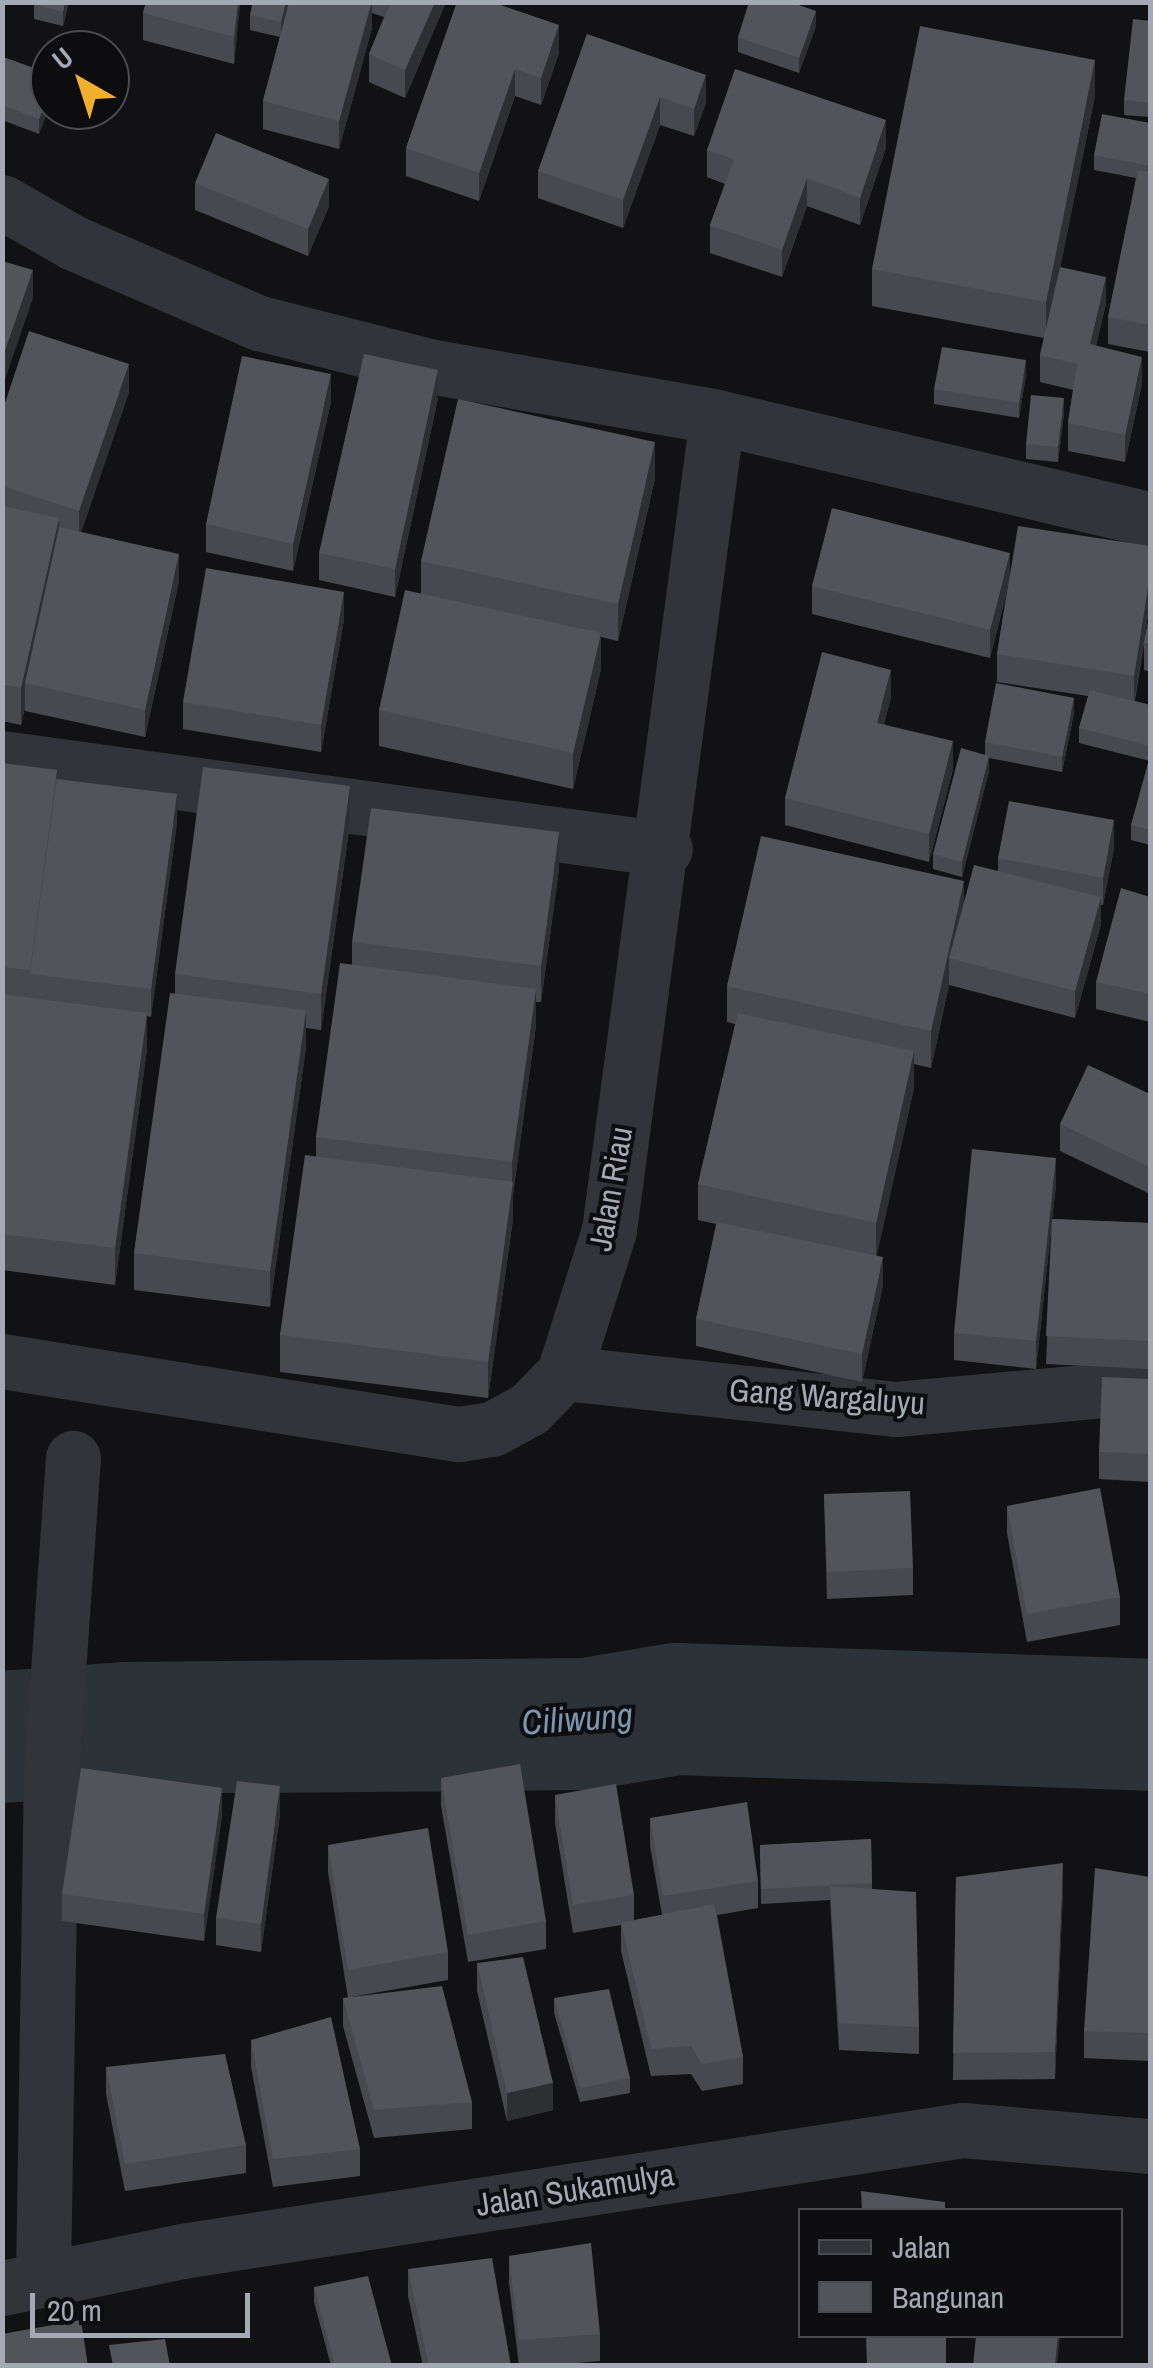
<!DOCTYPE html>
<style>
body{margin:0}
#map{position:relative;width:1153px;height:2368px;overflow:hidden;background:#121214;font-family:"Archivo Narrow",sans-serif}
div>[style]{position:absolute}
.river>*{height:132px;margin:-66px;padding:0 66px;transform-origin:66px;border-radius:66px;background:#2b3339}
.minor>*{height:55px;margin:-27.5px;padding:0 27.5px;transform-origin:27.5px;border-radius:27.5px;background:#333439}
.wall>*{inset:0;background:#48494f}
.shaded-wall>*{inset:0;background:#2e2f33}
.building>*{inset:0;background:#52545a}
span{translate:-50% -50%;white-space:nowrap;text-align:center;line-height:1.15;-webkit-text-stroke:8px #0d0d0f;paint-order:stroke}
.street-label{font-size:32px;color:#a4a9b4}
.water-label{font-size:35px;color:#7b97b0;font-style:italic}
.frame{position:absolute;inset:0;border:5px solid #a4a9b4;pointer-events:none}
.legend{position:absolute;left:798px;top:2208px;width:325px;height:130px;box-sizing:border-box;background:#0d0d0f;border:2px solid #494b51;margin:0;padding:12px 18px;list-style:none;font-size:30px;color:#a4a9b4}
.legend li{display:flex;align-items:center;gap:20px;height:50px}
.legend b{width:50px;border:2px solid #494b51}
.north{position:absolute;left:30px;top:30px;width:100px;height:100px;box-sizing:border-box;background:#0d0d0f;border:2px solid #494b51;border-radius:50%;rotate:321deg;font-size:28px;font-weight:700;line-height:40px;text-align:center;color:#a4a9b4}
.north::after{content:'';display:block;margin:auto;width:35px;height:45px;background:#f0b02e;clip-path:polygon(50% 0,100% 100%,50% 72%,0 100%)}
.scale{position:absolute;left:30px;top:2293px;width:220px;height:45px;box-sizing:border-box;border:5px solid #a4a9b4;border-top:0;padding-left:12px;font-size:30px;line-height:35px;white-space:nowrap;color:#a4a9b4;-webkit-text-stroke:8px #0d0d0f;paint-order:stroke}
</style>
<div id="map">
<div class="river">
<div style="left:2px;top:1737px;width:123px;rotate:-4.2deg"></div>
<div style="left:125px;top:1728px;width:461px;rotate:-0.5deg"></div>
<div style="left:586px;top:1724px;width:92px;rotate:-9.4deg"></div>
<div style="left:677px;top:1709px;width:473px;rotate:1.9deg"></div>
</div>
<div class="minor">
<div style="left:2px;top:202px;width:83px;rotate:29.7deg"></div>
<div style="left:74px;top:243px;width:202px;rotate:23.4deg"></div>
<div style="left:259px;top:323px;width:175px;rotate:14.2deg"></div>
<div style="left:429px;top:366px;width:292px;rotate:10deg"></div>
<div style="left:717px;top:417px;width:445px;rotate:13.3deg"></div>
<div style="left:2px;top:758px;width:669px;rotate:7.82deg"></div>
<div style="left:2px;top:1361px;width:463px;rotate:9.1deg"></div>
<div style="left:459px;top:1434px;width:33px;rotate:-9deg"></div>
<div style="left:492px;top:1429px;width:42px;rotate:-28.4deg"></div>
<div style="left:529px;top:1409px;width:50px;rotate:-45.8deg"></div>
<div style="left:564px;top:1373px;width:150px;rotate:-72.5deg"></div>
<div style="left:609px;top:1230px;width:820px;rotate:-82.43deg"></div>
<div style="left:564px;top:1373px;width:334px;rotate:6.2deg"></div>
<div style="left:896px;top:1409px;width:255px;rotate:-5.2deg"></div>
<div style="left:43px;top:2279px;width:507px;rotate:-89.1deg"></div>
<div style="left:51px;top:1772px;width:315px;rotate:-86deg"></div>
<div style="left:2px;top:2288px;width:184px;rotate:-11.6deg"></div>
<div style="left:182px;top:2251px;width:790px;rotate:-8.81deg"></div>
<div style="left:963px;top:2130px;width:188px;rotate:4.9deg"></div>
</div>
<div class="wall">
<div style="clip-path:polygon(34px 2px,69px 2px,63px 26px,34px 19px)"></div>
<div style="clip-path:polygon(146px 2px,240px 2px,234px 64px,143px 40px,143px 13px)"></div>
<div style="clip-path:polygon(253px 2px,446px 2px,405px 98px,369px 82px,369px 54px,384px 17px,372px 13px,372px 28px,339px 149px,263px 129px,263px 101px,280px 37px,250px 30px,250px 15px)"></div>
<div style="clip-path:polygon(457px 2px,559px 53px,541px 105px,515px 96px,479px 201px,406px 176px,406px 148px)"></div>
<div style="clip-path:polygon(1150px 21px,1150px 117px,1124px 115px,1124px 100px)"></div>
<div style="clip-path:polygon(816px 26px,799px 73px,738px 52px,738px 37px)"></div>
<div style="clip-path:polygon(587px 34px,706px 103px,694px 136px,660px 125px,623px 228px,538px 198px,538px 171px)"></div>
<div style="clip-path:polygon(3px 57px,50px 74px,39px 134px,2px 120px)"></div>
<div style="clip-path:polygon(1095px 96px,1060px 267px,1106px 304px,1096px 346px,1142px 384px,1125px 462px,1068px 451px,1068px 423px,1073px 390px,1040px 382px,1040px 355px,1044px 338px,872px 306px,872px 269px)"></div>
<div style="clip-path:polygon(1150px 123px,1150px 352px,1108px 344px,1108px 317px,1136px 178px,1094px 170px,1094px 155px)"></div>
<div style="clip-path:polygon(886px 148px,860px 225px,807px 206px,782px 277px,710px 253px,710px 225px,725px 184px,707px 177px,707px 150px)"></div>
<div style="clip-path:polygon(195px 183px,329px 206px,308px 256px,195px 210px)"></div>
<div style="clip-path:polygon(1026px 375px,1019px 418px,934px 404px,934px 389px)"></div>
<div style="clip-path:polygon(129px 392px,81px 532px,179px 581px,145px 737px,25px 711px,25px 707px,21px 725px,2px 721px,2px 412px)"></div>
<div style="clip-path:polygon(438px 398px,395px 597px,319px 580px,319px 553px)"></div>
<div style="clip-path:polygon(331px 402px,293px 571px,206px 552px,206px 524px)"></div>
<div style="clip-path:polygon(1064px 413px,1058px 462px,1026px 459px,1026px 444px)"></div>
<div style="clip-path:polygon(655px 478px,618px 641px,601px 637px,601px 669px,573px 789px,379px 746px,379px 710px,421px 593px,421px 561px)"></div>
<div style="clip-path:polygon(1150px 546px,1150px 602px,1144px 642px,1150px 613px,1150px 672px,1144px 670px,1144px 643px,1135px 701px,1150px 705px,1150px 761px,1079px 743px,1079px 728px,1088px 696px,997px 682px,997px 654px,1007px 591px,990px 658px,812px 614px,812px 586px,1010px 574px)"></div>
<div style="clip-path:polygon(344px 619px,321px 752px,183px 729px,183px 702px)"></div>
<div style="clip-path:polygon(891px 697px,884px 724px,953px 769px,929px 862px,785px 825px,785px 798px)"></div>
<div style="clip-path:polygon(1074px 713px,1062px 772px,989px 758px,989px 771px,962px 877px,933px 869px,933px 854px,985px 754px,985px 742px)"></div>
<div style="clip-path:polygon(2px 763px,57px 779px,177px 822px,151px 1017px,147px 1016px,147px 1049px,115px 1285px,2px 1270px)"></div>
<div style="clip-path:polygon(1150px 764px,1150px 845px,1131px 840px,1131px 825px)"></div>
<div style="clip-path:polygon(350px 823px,321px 1030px,306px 1028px,306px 1047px,270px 1307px,134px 1290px,134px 1253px,175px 993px,175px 974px)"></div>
<div style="clip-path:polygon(1114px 848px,1103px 905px,1101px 905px,1101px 924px,1075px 1018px,949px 985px,931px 1068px,914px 1064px,914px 1088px,876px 1256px,883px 1285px,862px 1382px,696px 1346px,696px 1319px,716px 1224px,698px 1220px,698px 1184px,735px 1024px,727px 1022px,727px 986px,964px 901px,998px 871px,998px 858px)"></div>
<div style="clip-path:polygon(559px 869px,541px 1002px,536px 1002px,536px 1025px,513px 1195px,513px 1219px,488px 1398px,280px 1372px,280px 1335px,316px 1157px,316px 1137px,352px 965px,352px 942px)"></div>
<div style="clip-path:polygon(1150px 897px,1150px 1022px,1096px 1009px,1096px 982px)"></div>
<div style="clip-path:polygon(1150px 1094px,1150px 1194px,1060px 1151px,1060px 1124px)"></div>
<div style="clip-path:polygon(1056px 1185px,1052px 1219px,1150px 1223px,1150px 1369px,1046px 1364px,1052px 1221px,1036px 1369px,954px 1360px,954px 1333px)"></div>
<div style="clip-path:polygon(1150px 1379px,1150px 1482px,1099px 1479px,1099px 1452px)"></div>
<div style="clip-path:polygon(824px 1494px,913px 1568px,913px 1595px,827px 1599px)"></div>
<div style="clip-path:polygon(1007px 1506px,1120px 1597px,1120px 1625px,1027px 1642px,1007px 1533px)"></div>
<div style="clip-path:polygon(441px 1778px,546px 1921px,546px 1949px,468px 1962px,441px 1806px)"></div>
<div style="clip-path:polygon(555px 1795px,634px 1895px,634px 1920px,662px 1915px,650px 1846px,650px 1818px,758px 1881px,758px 1908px,717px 1915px,743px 2057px,743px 2084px,702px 2091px,691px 2074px,651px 2076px,621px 1951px,621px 1925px,573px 1933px,555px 1823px)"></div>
<div style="clip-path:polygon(280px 1814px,261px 1952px,216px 1945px,216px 1918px)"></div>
<div style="clip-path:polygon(222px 1815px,204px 1941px,62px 1921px,62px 1894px)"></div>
<div style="clip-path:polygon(871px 1839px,872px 1889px,919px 2027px,919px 2054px,839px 2050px,830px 1900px,761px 1904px,760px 1845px)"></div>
<div style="clip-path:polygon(328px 1845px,448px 1952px,448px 1980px,351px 1997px,472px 2102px,472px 2129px,374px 2138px,343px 2026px,343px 1998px,348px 1998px,328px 1872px)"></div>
<div style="clip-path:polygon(956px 1877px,1063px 1891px,1055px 2079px,953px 2080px)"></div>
<div style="clip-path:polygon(1150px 1877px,1150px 2061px,1084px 2058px,1084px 2031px)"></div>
<div style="clip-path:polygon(477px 1963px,553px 2110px,507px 2121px,477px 1991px)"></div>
<div style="clip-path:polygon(554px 1998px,630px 2078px,630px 2093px,580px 2102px,554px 2013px)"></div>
<div style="clip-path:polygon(251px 2040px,360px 2149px,360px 2176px,273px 2187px,251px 2067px)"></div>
<div style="clip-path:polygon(106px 2067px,246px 2145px,246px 2173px,125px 2191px,106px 2094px)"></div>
<div style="clip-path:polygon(509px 2256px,600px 2334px,600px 2361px,543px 2366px,519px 2366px,509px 2283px)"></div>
<div style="clip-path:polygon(408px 2269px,511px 2366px,423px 2366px,408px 2296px)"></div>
<div style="clip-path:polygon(314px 2287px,392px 2366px,331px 2366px,314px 2302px)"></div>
</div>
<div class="shaded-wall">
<div style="clip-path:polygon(65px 2px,69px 2px,63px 26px,63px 12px)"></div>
<div style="clip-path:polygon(238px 2px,240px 2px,234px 64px,234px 37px)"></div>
<div style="clip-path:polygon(286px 2px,290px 2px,281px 37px,281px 22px)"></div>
<div style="clip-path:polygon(372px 2px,372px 28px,339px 149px,339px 121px)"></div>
<div style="clip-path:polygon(435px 2px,446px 2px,405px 98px,405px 70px)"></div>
<div style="clip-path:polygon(816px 11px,816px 26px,799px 73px,799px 58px)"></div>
<div style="clip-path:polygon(559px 25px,559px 53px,541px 105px,541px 78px)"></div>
<div style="clip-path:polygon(1095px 60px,1095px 96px,1046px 339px,1046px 302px)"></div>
<div style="clip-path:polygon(515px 69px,515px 96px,479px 201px,479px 173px)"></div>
<div style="clip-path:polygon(706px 75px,706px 103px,694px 136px,694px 109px)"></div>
<div style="clip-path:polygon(50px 91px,50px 106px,39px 134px,39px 119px)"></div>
<div style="clip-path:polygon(660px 97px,660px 125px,623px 228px,623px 200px)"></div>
<div style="clip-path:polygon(886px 120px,886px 148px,860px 225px,860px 198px)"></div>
<div style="clip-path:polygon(807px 178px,807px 206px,782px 277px,782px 250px)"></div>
<div style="clip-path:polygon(329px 179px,329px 206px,308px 256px,308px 229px)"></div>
<div style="clip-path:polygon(33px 270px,33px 298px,2px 388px,2px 360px)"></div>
<div style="clip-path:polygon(1106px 277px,1106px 304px,1090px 372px,1090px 344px)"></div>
<div style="clip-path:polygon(1142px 357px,1142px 384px,1125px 462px,1125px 435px)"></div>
<div style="clip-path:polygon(1026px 360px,1026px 375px,1019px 418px,1019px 403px)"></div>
<div style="clip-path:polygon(129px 364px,129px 392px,79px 539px,79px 511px)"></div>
<div style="clip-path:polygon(438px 370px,438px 398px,395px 597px,395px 569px)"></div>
<div style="clip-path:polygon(331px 374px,331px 402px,293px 571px,293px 544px)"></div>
<div style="clip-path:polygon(1064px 398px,1064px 413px,1058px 462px,1058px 447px)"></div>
<div style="clip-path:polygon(655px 442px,655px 478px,618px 641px,618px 604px)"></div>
<div style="clip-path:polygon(59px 518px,59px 555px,25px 683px,25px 707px,21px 725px,21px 688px)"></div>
<div style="clip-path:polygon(1010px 553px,1010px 580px,990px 658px,990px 630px)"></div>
<div style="clip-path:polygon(179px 554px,179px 581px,145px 737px,145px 710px)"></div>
<div style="clip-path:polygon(1150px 574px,1150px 602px,1134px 703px,1134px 676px)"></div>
<div style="clip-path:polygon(344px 592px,344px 619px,321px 752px,321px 725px)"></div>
<div style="clip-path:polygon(601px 633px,601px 669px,573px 789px,573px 753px)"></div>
<div style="clip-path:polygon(891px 670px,891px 697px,877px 750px,877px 723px)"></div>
<div style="clip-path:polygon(1074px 698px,1074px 713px,1062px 772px,1062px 757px)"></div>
<div style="clip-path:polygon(953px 741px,953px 769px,929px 862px,929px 834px)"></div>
<div style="clip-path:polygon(989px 756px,989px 771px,962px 877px,962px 862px)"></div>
<div style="clip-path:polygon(350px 786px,350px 823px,321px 1030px,321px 994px)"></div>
<div style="clip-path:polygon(177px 794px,177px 822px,151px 1017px,151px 989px)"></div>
<div style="clip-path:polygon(1114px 820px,1114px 848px,1103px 905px,1103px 878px)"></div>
<div style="clip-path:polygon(559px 832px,559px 869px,541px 1002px,541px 966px)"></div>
<div style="clip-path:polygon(964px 881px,964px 917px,949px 958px,949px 985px,931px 1068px,931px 1031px)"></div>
<div style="clip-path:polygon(1101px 897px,1101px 924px,1075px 1018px,1075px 991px)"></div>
<div style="clip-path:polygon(536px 989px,536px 1025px,513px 1195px,513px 1219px,488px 1398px,488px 1362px,512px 1186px,512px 1162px)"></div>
<div style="clip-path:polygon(306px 1010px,306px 1047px,270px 1307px,270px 1271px)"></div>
<div style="clip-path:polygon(147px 1013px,147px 1049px,115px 1285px,115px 1248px)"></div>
<div style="clip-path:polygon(914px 1051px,914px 1088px,876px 1260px,876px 1223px)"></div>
<div style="clip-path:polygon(1056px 1158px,1056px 1185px,1036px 1369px,1036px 1341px)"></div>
<div style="clip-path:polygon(883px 1257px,883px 1285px,862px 1382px,862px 1354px)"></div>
<div style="clip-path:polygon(280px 1786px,280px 1814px,261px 1952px,261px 1924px)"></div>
<div style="clip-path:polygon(222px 1788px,222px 1815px,204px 1941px,204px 1914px)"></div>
<div style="clip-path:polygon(1063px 1863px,1063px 1891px,1055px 2079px,1055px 2052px)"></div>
<div style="clip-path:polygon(553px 2083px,553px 2110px,507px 2121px,507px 2093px)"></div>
<div style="clip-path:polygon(1058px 2336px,1060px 2336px,1057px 2366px,1055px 2366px)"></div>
</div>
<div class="building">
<div style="clip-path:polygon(34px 2px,65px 2px,63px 12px,34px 4px)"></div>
<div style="clip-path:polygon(146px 2px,238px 2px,234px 37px,143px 13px)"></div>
<div style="clip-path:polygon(253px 2px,286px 2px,281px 22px,250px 15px)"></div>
<div style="clip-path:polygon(289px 2px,371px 2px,339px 121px,263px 101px)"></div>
<div style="clip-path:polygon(391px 2px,435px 2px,405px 70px,369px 54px)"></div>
<div style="clip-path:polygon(457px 2px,492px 2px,559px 25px,541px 78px,515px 69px,479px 173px,406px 148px)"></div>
<div style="clip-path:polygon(749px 2px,790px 2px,816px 11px,799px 58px,738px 37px)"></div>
<div style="clip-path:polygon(1133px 19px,1150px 21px,1150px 103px,1124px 100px)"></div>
<div style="clip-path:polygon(920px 26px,1095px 60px,1046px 302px,872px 269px)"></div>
<div style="clip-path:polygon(587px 34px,706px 75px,694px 109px,660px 97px,623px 200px,538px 171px)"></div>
<div style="clip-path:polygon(3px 57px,50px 74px,50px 91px,39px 119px,2px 105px)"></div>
<div style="clip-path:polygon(735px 69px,886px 120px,860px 198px,807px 178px,782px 250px,710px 225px,734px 159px,707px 150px)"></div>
<div style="clip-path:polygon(1102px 114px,1150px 123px,1150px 166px,1094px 155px)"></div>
<div style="clip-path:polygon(216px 133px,329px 179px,308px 229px,195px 183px)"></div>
<div style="clip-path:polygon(1138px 170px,1150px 172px,1150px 325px,1108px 317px)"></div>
<div style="clip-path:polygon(2px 261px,33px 270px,2px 360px)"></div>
<div style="clip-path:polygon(1060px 267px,1106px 277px,1090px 344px,1142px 357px,1125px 435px,1068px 423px,1077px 364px,1040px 355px)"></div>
<div style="clip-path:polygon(29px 331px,129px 364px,79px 511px,2px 486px,2px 412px)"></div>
<div style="clip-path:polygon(942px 347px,1026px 360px,1019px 403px,934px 389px)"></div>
<div style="clip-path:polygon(364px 354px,438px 370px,395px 569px,319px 553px)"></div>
<div style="clip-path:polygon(242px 356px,331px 374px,293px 544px,206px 524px)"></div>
<div style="clip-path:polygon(1031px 395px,1064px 398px,1058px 447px,1026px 444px)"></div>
<div style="clip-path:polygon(458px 399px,655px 442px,618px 604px,421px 561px)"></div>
<div style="clip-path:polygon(2px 506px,59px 518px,21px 688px,2px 684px)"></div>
<div style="clip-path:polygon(832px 508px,1010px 553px,990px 630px,812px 586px)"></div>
<div style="clip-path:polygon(1018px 526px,1150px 546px,1150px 574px,1134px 676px,997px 654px)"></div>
<div style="clip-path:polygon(59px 527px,179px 554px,145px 710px,25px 683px)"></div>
<div style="clip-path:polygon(206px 568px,344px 592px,321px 725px,183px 702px)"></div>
<div style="clip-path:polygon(405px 590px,601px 633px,573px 753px,379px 710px)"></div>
<div style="clip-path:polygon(1150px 613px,1150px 644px,1144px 643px)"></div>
<div style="clip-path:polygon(822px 652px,891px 670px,877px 723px,953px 741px,929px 834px,785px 798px)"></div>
<div style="clip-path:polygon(996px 683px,1074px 698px,1062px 757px,985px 742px)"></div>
<div style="clip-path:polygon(1090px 690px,1150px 705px,1150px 746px,1079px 728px)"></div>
<div style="clip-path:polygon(961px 748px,989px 756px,962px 862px,933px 854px)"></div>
<div style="clip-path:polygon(2px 763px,57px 770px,30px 970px,2px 967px)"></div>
<div style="clip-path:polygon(1148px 763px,1150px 764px,1150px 830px,1131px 825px)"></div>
<div style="clip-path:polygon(203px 767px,350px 786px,321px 994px,175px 974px)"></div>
<div style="clip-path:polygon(57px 779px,177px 794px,151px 989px,30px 974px)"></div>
<div style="clip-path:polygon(1009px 801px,1114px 820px,1103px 878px,998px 858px)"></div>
<div style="clip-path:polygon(371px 808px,559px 832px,541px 966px,352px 942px)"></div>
<div style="clip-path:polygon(761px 836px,964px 881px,931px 1031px,727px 986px)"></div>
<div style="clip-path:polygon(974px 865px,1101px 897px,1075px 991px,949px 958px)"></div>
<div style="clip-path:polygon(1121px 888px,1150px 897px,1150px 994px,1096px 982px)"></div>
<div style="clip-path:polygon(340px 963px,536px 989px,512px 1162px,316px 1137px)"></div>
<div style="clip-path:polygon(170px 993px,306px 1010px,270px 1271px,134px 1253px)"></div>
<div style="clip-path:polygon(2px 994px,147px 1013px,115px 1248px,2px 1234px)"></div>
<div style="clip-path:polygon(738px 1013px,914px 1051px,876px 1223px,698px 1184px)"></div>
<div style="clip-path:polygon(1088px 1065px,1150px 1094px,1150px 1167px,1060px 1124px)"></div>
<div style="clip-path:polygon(972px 1149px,1056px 1158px,1036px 1341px,954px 1333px)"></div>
<div style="clip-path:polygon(305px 1155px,513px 1182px,488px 1362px,280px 1335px)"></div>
<div style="clip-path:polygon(1052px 1219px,1150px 1223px,1150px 1341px,1046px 1336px)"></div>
<div style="clip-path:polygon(717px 1222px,883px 1257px,862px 1354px,696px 1319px)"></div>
<div style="clip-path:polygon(1102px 1377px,1150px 1379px,1150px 1454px,1099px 1452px)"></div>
<div style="clip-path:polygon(1100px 1488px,1120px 1597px,1027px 1614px,1007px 1506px)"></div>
<div style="clip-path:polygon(910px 1491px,913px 1568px,827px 1572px,824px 1494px)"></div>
<div style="clip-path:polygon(520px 1764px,546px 1921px,468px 1935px,441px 1778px)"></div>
<div style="clip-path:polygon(81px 1768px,222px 1788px,204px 1914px,62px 1894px)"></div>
<div style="clip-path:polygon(237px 1781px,280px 1786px,261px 1924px,216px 1918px)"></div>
<div style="clip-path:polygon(616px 1784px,634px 1895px,573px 1905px,555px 1795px)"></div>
<div style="clip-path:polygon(747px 1802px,758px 1881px,663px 1896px,650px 1818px)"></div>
<div style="clip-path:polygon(428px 1828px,448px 1952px,348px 1970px,328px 1845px)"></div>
<div style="clip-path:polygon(871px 1839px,872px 1883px,761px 1889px,760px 1845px)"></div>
<div style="clip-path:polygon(1063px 1863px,1055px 2052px,953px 2053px,956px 1877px)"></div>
<div style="clip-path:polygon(1095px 1868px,1150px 1877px,1150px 2033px,1084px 2031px)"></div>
<div style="clip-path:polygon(830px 1886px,916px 1892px,919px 2027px,839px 2023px)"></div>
<div style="clip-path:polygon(714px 1904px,743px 2057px,702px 2064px,691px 2046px,651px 2049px,621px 1923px)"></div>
<div style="clip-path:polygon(523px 1957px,553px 2083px,507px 2093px,477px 1963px)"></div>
<div style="clip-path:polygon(442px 1986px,472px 2102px,374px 2110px,343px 1998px)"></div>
<div style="clip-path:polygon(609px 1989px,630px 2078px,580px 2088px,554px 1998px)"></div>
<div style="clip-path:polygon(331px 2017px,360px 2149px,273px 2159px,251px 2040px)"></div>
<div style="clip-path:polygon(225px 2054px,246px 2145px,125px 2164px,106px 2067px)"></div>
<div style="clip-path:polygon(861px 2191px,945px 2202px,945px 2210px,862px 2210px)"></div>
<div style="clip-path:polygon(591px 2243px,600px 2334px,519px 2340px,509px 2256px)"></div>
<div style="clip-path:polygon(492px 2258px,511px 2366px,429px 2366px,408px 2269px)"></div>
<div style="clip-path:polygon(368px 2276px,392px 2366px,335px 2366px,314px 2287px)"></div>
<div style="clip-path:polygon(81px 2320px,88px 2366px,2px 2366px,2px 2334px)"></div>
<div style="clip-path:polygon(866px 2336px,946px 2336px,946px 2366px,867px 2366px)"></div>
<div style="clip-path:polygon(976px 2336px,1058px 2336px,1055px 2366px,973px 2366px)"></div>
<div style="clip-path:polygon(165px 2339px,170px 2366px,113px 2366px,109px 2345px)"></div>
</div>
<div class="street-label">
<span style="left:611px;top:1189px;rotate:-80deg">Jalan Riau</span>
<span style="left:827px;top:1397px;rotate:4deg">Gang Wargaluyu</span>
<span style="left:575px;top:2190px;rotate:-9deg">Jalan Sukamulya</span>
</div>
<div class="water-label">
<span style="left:577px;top:1719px;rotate:-4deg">Ciliwung</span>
</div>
<div class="frame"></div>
<ul class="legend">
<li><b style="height:12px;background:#333439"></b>Jalan</li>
<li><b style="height:28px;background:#52545a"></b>Bangunan</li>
</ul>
<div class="north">U</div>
<div class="scale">20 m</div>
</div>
